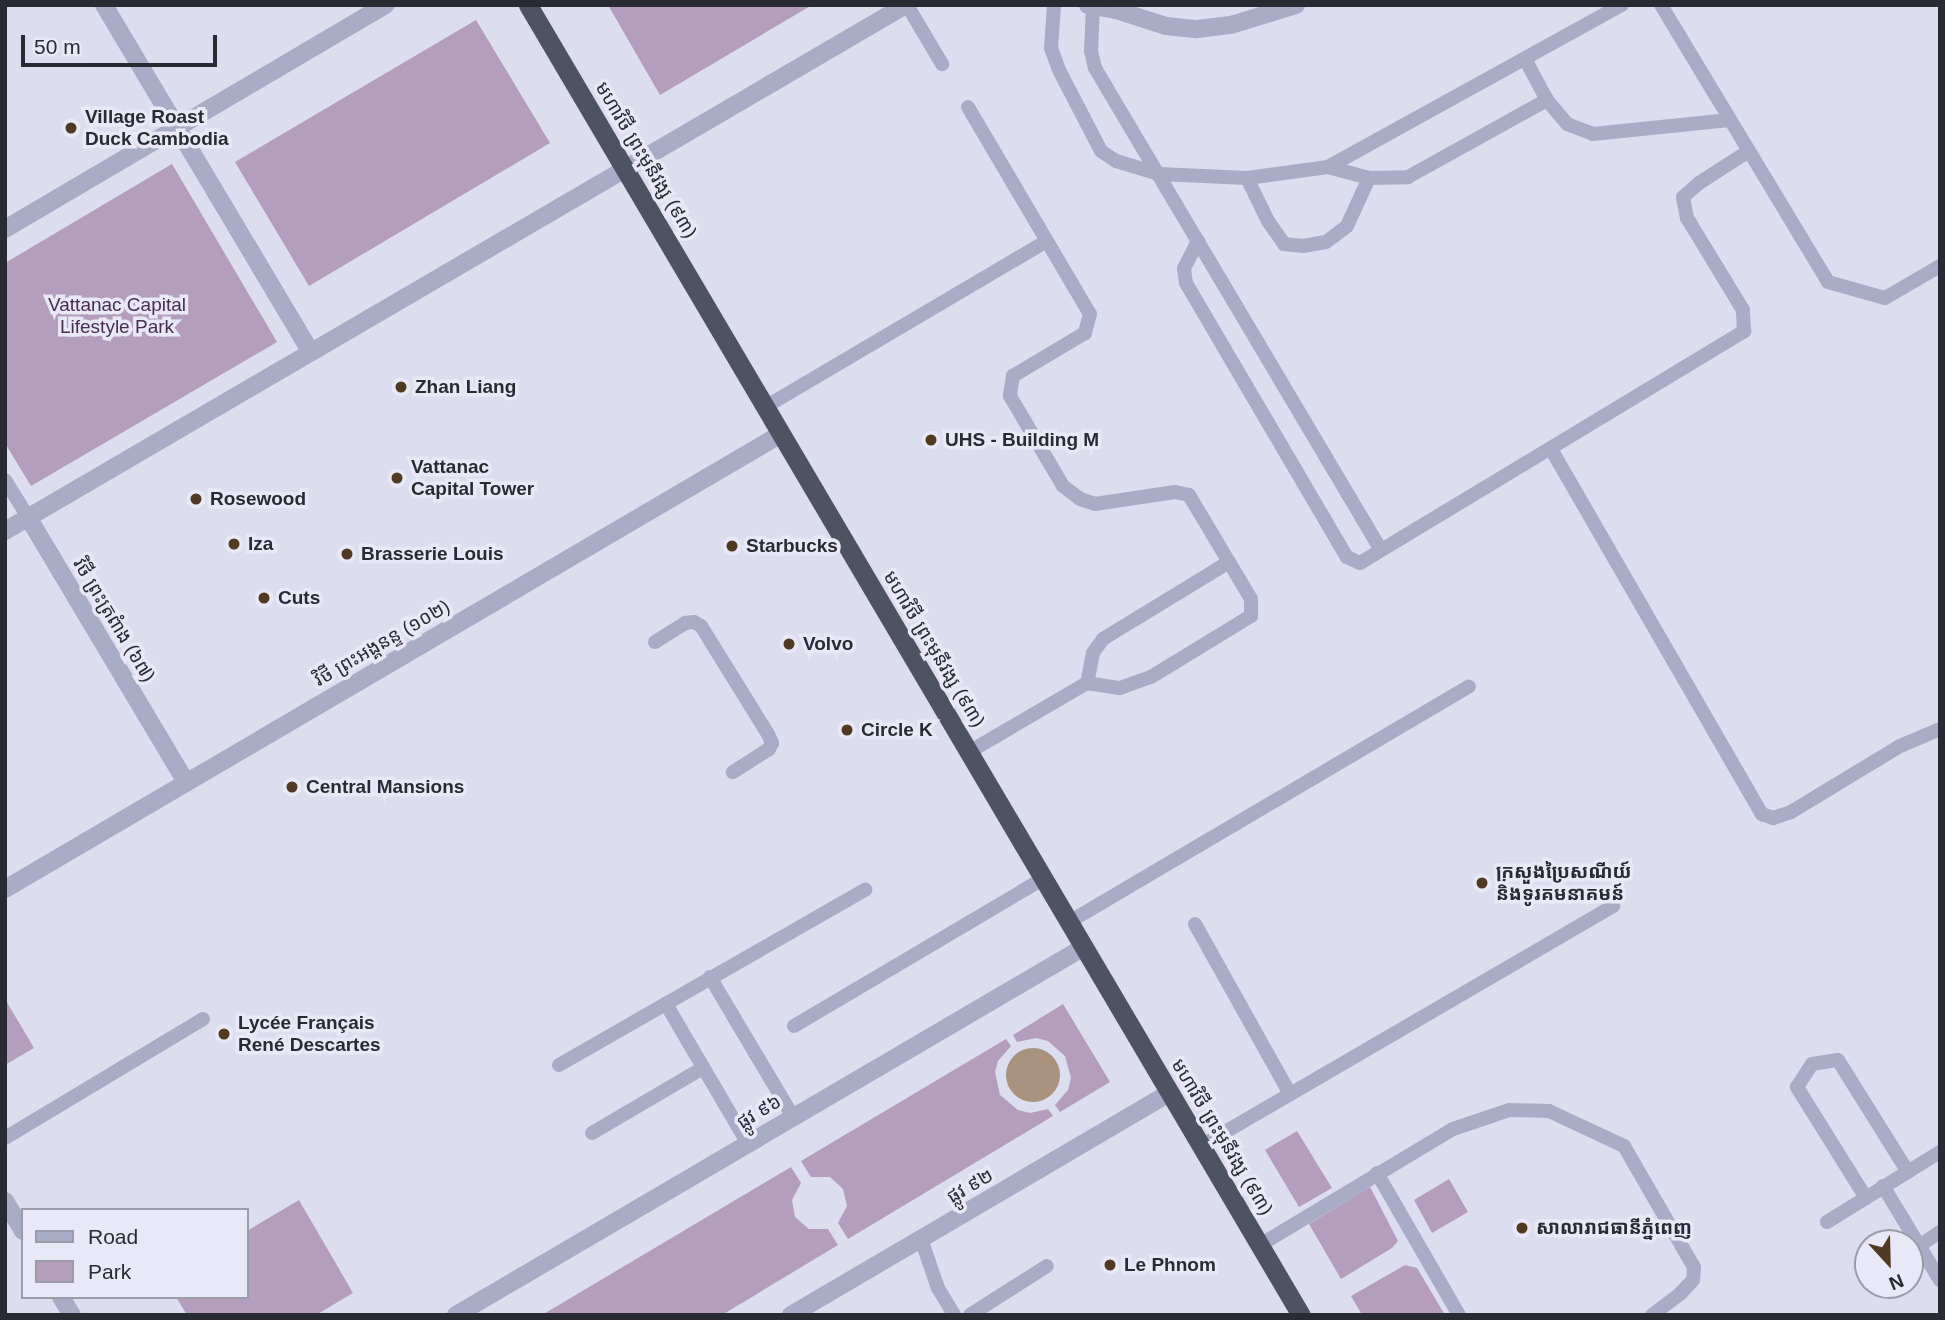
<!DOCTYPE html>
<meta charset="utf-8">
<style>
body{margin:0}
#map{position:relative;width:1945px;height:1320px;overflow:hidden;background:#dcddef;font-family:Helvetica,"Noto Sans Khmer",sans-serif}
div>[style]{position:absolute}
.green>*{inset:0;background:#b59dbd}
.water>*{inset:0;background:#a9927e}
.round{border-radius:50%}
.service>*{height:14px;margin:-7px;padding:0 7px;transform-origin:7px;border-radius:7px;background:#a9acc6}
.minor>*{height:18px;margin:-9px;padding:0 9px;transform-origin:9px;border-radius:9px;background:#a9acc6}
.tertiary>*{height:18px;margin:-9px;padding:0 9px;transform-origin:9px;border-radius:9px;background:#a9acc6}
.trunk>*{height:19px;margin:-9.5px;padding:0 9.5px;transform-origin:9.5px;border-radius:9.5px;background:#4e5364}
.dots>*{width:19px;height:19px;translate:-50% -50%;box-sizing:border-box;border:4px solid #e8e8f7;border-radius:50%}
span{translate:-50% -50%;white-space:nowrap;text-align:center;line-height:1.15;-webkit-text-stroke:7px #e8e8f7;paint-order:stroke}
.poi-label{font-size:19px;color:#282b34;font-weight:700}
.left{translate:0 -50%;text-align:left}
.street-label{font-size:19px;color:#282b34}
.park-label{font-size:19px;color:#492e50}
.frame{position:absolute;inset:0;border:7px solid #282b34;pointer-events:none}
.legend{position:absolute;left:21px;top:1208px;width:228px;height:91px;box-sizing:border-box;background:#e8e8f7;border:2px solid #9b9ca9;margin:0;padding:9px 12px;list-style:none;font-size:21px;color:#282b34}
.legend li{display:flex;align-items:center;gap:14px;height:35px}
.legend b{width:35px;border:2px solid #9b9ca9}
.north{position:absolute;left:1854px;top:1229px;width:70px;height:70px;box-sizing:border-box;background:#e8e8f7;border:2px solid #9b9ca9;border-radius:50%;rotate:158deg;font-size:19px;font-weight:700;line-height:28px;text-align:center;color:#282b34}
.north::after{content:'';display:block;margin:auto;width:24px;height:32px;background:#513922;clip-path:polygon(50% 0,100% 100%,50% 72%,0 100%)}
.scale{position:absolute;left:21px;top:35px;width:196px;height:32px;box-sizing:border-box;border:4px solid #282b34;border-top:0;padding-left:9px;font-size:21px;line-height:24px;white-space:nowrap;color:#282b34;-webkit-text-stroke:5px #e8e8f7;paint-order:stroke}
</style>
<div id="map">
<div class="green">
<div style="clip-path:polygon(608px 5px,812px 5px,660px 95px)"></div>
<div style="clip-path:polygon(476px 20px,550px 143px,309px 286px,235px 162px)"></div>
<div style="clip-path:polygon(172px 164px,277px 342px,31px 486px,5px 443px,5px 263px)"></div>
<div style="clip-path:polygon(5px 999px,34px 1048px,5px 1065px)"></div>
<div style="clip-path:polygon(1063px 1004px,1110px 1082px,1060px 1112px,1055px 1105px,1068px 1090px,1071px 1078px,1065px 1056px,1048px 1041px,1036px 1038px,1017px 1042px,1013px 1035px)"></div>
<div style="clip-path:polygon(1006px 1039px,1011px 1046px,998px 1061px,995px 1072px,1000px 1095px,1018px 1110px,1030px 1113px,1048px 1109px,1053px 1116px,848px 1239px,838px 1223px,847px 1206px,843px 1189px,830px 1177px,811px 1177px,801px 1161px)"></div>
<div style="clip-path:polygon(1297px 1131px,1332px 1188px,1299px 1207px,1265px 1150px)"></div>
<div style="clip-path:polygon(791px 1167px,801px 1183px,792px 1200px,795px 1217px,809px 1229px,828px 1229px,838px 1245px,722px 1315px,542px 1315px)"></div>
<div style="clip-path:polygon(1449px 1179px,1468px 1212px,1432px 1233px,1414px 1200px)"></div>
<div style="clip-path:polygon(1370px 1187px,1398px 1241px,1392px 1248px,1341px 1279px,1309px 1224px)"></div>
<div style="clip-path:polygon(299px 1200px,353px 1293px,316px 1315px,187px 1315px,176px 1297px,247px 1297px,247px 1231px)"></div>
<div style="clip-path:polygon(1405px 1265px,1417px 1268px,1445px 1315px,1362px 1315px,1351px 1296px)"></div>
</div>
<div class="water">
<div class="round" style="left:1006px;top:1048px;width:54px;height:54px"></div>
</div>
<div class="service">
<div style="left:907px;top:5px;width:69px;rotate:59.3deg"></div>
<div style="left:1054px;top:5px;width:43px;rotate:94deg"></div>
<div style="left:1051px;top:48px;width:23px;rotate:70deg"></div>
<div style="left:1059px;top:70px;width:91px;rotate:62.6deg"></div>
<div style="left:1101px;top:151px;width:18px;rotate:34deg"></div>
<div style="left:1116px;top:161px;width:45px;rotate:16.8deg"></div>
<div style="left:1159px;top:174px;width:88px;rotate:2.6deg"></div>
<div style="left:1247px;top:178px;width:82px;rotate:-7.7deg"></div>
<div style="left:1328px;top:167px;width:42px;rotate:15deg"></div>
<div style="left:1369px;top:178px;width:39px;rotate:-1deg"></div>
<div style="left:1408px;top:177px;width:159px;rotate:-29deg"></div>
<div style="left:1661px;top:5px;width:323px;rotate:58.9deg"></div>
<div style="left:1828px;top:282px;width:59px;rotate:15.7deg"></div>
<div style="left:1885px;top:298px;width:64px;rotate:-30.2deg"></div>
<div style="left:1093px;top:6px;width:45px;rotate:92.5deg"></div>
<div style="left:1091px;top:51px;width:17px;rotate:77deg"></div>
<div style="left:1095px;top:68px;width:560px;rotate:59.32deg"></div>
<div style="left:1525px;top:59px;width:47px;rotate:61.8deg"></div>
<div style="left:1547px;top:100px;width:31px;rotate:50deg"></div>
<div style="left:1567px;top:124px;width:28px;rotate:21deg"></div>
<div style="left:1593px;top:134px;width:137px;rotate:-5.9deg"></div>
<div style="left:968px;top:107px;width:240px;rotate:59.5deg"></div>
<div style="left:1090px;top:314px;width:20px;rotate:105deg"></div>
<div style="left:1085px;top:333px;width:84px;rotate:149.2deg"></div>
<div style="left:1013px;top:376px;width:20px;rotate:99deg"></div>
<div style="left:1010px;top:396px;width:104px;rotate:59.5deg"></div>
<div style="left:1063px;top:486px;width:21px;rotate:37deg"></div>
<div style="left:1080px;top:499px;width:16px;rotate:18deg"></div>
<div style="left:1095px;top:504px;width:81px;rotate:-8.5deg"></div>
<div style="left:1175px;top:492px;width:14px;rotate:12deg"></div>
<div style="left:1189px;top:495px;width:78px;rotate:59.2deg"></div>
<div style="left:1229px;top:562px;width:148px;rotate:148.6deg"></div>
<div style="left:1103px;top:639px;width:17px;rotate:126deg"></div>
<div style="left:1093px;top:653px;width:31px;rotate:101deg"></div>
<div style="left:1087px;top:683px;width:137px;rotate:149.7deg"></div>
<div style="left:1328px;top:167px;width:336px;rotate:-28.9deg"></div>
<div style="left:1247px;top:178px;width:48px;rotate:64deg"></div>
<div style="left:1268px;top:221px;width:28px;rotate:55deg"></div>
<div style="left:1284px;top:244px;width:19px;rotate:6deg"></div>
<div style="left:1303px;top:246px;width:23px;rotate:-10deg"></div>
<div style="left:1326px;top:242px;width:26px;rotate:-37deg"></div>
<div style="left:1347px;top:226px;width:53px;rotate:-65.4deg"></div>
<div style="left:1198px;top:241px;width:31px;rotate:117deg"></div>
<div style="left:1184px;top:269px;width:14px;rotate:82deg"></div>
<div style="left:1186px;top:283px;width:318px;rotate:59.6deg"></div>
<div style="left:1347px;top:557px;width:14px;rotate:25deg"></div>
<div style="left:1360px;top:563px;width:449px;rotate:-31.1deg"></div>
<div style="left:1744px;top:331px;width:21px;rotate:-93deg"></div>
<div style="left:1743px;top:310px;width:108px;rotate:-121.3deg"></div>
<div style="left:1687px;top:218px;width:21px;rotate:-101deg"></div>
<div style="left:1683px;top:197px;width:21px;rotate:-41deg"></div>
<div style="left:1699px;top:183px;width:59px;rotate:-32.6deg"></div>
<div style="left:765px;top:407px;width:327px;rotate:-30.5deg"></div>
<div style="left:1551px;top:449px;width:422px;rotate:60deg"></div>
<div style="left:1762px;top:814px;width:12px;rotate:20deg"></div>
<div style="left:1773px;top:818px;width:19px;rotate:-18deg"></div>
<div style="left:1791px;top:812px;width:127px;rotate:-31.2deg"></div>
<div style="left:1900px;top:746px;width:43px;rotate:-23deg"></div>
<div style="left:5px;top:480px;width:44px;rotate:58.1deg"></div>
<div style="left:655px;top:642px;width:36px;rotate:-32deg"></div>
<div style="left:685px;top:623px;width:9px;rotate:-6deg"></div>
<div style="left:694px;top:622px;width:8px;rotate:30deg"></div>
<div style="left:701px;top:626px;width:127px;rotate:58.2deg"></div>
<div style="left:768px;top:734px;width:10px;rotate:66deg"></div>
<div style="left:772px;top:743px;width:7px;rotate:117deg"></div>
<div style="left:769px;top:749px;width:43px;rotate:147.4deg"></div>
<div style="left:1087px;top:683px;width:33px;rotate:9deg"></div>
<div style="left:1120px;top:688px;width:33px;rotate:-20deg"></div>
<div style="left:1151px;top:677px;width:117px;rotate:-31.4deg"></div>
<div style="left:1251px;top:616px;width:17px;rotate:-90deg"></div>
<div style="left:1251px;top:599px;width:43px;rotate:-120.7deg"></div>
<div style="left:1069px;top:922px;width:464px;rotate:-30.5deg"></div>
<div style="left:1195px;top:924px;width:195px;rotate:60.8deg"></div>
<div style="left:710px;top:977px;width:163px;rotate:59.3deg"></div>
<div style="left:666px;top:1004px;width:162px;rotate:59.6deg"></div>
<div style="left:794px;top:1026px;width:289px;rotate:-30.6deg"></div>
<div style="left:559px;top:1065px;width:353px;rotate:-29.8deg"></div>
<div style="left:592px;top:1133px;width:129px;rotate:-30.4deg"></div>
<div style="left:5px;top:1138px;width:231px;rotate:-31deg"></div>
<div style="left:1201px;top:1146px;width:477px;rotate:-30.2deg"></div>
<div style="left:1377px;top:1173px;width:164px;rotate:60deg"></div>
<div style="left:1883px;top:1186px;width:110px;rotate:58.8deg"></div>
<div style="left:1866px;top:1198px;width:131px;rotate:-121.9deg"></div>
<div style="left:1797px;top:1087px;width:27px;rotate:-57deg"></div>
<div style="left:1812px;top:1064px;width:26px;rotate:-9deg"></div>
<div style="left:1838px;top:1060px;width:132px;rotate:58deg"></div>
<div style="left:1827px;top:1222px;width:133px;rotate:-31.8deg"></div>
<div style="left:921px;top:1239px;width:52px;rotate:70.9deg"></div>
<div style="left:938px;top:1288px;width:31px;rotate:59deg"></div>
<div style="left:1260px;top:1245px;width:225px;rotate:-31deg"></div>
<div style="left:1453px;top:1129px;width:59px;rotate:-18.7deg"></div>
<div style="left:1509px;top:1110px;width:40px;rotate:1.4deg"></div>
<div style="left:1549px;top:1111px;width:83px;rotate:25deg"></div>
<div style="left:1624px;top:1146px;width:140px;rotate:60deg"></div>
<div style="left:1694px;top:1267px;width:13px;rotate:94deg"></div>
<div style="left:1693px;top:1280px;width:19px;rotate:133deg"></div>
<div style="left:1680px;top:1294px;width:35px;rotate:143deg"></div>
<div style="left:1919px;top:1246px;width:25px;rotate:-34deg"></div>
<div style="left:970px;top:1315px;width:91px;rotate:-32.5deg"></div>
</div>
<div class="minor">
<div style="left:104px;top:5px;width:404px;rotate:59.2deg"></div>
<div style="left:28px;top:517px;width:309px;rotate:59.2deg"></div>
<div style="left:5px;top:889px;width:900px;rotate:-30.38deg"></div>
<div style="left:456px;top:1315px;width:728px;rotate:-30.37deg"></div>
<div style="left:791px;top:1315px;width:439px;rotate:-30.4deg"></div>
</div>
<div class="tertiary">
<div style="left:1088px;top:5px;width:28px;rotate:10deg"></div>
<div style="left:1116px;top:10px;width:52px;rotate:17.7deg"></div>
<div style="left:1166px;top:26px;width:31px;rotate:6deg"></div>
<div style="left:1197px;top:29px;width:34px;rotate:-7deg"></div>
<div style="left:1231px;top:25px;width:68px;rotate:-17.1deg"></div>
<div style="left:5px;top:229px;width:442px;rotate:-30.5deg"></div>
<div style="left:5px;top:531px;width:1043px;rotate:-30.28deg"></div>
<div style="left:5px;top:1201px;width:35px;rotate:59deg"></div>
<div style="left:61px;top:1297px;width:21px;rotate:59deg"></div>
</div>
<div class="trunk">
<div style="left:528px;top:5px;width:1521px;rotate:59.46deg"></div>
</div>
<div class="dots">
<div style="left:71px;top:128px;background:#513922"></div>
<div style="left:401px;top:387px;background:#513922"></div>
<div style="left:931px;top:440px;background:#513922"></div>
<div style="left:397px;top:478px;background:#513922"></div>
<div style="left:196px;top:499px;background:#513922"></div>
<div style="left:234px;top:544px;background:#513922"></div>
<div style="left:732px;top:546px;background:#513922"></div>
<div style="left:347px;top:554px;background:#513922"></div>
<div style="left:264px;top:598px;background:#513922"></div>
<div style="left:789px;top:644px;background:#513922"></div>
<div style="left:847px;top:730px;background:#513922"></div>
<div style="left:292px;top:787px;background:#513922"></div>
<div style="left:1482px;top:883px;background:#513922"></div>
<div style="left:224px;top:1034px;background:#513922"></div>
<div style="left:1522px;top:1228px;background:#513922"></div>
<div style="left:1110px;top:1265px;background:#513922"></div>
</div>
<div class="poi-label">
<span class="left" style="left:85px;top:128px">Village Roast<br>Duck Cambodia</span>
<span class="left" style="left:415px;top:387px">Zhan Liang</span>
<span class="left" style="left:945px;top:440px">UHS - Building M</span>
<span class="left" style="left:411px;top:478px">Vattanac<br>Capital Tower</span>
<span class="left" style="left:210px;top:499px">Rosewood</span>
<span class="left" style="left:248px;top:544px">Iza</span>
<span class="left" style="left:746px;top:546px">Starbucks</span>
<span class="left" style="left:361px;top:554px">Brasserie Louis</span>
<span class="left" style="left:278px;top:598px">Cuts</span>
<span class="left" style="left:803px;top:644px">Volvo</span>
<span class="left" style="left:861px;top:730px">Circle K</span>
<span class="left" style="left:306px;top:787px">Central Mansions</span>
<span class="left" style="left:1496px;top:883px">ក្រសួងប្រៃសណីយ៍<br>និងទូរគមនាគមន៍</span>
<span class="left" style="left:238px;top:1034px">Lycée Français<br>René Descartes</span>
<span class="left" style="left:1536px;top:1228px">សាលារាជធានីភ្នំពេញ</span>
<span class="left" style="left:1124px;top:1265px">Le Phnom</span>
</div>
<div class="street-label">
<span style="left:646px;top:160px;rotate:59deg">មហាវិថី ព្រះមុនីវង្ស (៩៣)</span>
<span style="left:114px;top:620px;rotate:59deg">វិថី ព្រះត្រពំាង (៦៧)</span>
<span style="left:382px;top:643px;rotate:-30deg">វិថី ព្រះអង្គនន្ទ (១០២)</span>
<span style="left:934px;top:649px;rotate:59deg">មហាវិថី ព្រះមុនីវង្ស (៩៣)</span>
<span style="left:759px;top:1112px;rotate:-31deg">ផ្លូវ ៩៦</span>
<span style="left:1222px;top:1137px;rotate:59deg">មហាវិថី ព្រះមុនីវង្ស (៩៣)</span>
<span style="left:970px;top:1186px;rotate:-30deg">ផ្លូវ ៩២</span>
</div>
<div class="park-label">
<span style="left:117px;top:316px">Vattanac Capital<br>Lifestyle Park</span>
</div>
<div class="frame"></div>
<ul class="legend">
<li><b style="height:9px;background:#a9acc6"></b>Road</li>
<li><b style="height:19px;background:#b59dbd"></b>Park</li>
</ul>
<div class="north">N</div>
<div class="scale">50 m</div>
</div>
